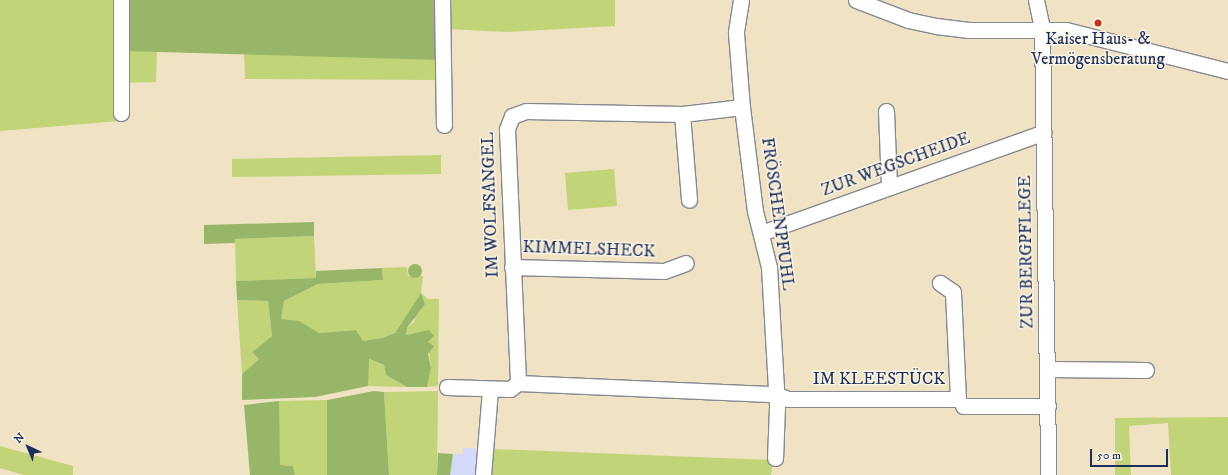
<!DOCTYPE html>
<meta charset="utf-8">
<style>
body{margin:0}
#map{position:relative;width:1228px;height:475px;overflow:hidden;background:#efe3c4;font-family:"IM FELL DW Pica",serif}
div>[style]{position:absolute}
.built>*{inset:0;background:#d4d8f9}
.green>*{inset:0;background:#c1d477}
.forest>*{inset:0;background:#98b668}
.round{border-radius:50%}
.roads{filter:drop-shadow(1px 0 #858991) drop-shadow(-1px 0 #858991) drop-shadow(0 1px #858991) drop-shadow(0 -1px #858991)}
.minor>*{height:15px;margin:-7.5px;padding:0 7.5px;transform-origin:7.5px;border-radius:7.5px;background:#fff}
.dots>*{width:11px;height:11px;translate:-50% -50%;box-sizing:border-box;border:2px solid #fcf5e5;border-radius:50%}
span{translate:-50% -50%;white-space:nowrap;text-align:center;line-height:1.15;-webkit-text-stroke:3px #fcf5e5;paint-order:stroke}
.poi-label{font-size:17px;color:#1b2f5e}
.street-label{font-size:17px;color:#1b2f5e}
.north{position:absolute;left:8px;top:427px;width:40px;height:40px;-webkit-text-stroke:3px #fcf5e5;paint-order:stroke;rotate:316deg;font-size:11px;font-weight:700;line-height:16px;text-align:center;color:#1b2f5e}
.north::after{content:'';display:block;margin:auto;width:14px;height:18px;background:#1b2f5e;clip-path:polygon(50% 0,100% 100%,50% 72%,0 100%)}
.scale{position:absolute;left:1090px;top:449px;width:78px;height:18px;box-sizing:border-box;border:2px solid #1b2f5e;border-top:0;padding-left:5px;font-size:12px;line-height:14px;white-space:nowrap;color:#1b2f5e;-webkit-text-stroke:3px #fcf5e5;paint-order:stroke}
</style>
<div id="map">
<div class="built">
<div style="clip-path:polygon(463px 448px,494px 449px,492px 475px,450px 475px,453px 454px,463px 454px)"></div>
</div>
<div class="green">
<div style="clip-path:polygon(0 0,119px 0,118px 121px,0 131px)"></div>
<div style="clip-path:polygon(444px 0,615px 0,615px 26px,507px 32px,445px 29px)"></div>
<div style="clip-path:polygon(123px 51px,157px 51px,156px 82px,124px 83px)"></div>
<div style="clip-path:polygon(244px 52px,440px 60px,440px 80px,245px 79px)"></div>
<div style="clip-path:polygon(441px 155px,441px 174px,232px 177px,232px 159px)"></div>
<div style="clip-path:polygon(614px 169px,617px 206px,568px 210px,565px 173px)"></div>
<div style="clip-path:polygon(314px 236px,316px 278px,236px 281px,235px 239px)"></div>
<div style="clip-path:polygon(407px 267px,408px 276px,423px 276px,421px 293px,428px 299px,439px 299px,438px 386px,427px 387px,431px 368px,428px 342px,434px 336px,420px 332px,406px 335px,407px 328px,414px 322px,421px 293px,395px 333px,382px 338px,363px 341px,356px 330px,318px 333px,281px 319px,284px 301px,318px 284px,383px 280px,382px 268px)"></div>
<div style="clip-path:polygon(237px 300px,268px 301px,272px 336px,252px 352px,259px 359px,242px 374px)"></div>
<div style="clip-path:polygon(368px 359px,384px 365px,386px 375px,407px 387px,368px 386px)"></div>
<div style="clip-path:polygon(438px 391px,437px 475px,389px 475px,384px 392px)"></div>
<div style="clip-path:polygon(327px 400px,327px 475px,295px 475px,293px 466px,278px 465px,279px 401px)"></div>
<div style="clip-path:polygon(1228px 417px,1228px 475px,1171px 475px,1168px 423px,1129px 426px,1131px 475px,1115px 475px,1115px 418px)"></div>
<div style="clip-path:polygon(0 446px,73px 466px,73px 475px,24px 475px,0 468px)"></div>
<div style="clip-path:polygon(494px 449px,773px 460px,771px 475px,492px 475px)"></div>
</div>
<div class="forest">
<div style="clip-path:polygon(123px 0,439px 0,440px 60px,123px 51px)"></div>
<div style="clip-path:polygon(314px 222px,314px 236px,235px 239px,235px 243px,204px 244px,204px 225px)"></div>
<div class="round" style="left:408px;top:264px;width:14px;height:14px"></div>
<div style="clip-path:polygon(382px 268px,383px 280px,318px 284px,284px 301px,281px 319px,299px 321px,319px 333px,356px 330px,363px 341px,382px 338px,395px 333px,421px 293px,425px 304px,407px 328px,406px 335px,429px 330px,434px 336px,428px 342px,434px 346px,428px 354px,431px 368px,427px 387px,407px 387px,386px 375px,384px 365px,369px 359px,368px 386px,315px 397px,242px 400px,242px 374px,259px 359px,252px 352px,272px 336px,268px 301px,237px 300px,236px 281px,316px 278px,316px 271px)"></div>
<div style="clip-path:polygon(374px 391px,384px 392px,389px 475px,327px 475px,327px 400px)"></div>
<div style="clip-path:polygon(279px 401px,280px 465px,293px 466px,295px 475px,250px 475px,244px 405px)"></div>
<div style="clip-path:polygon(438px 453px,453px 454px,450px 475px,437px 475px)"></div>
</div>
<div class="roads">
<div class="minor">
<div style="left:442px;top:0;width:125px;rotate:89.1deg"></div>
<div style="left:741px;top:0;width:33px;rotate:99deg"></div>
<div style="left:736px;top:33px;width:74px;rotate:85.4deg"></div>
<div style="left:742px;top:107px;width:105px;rotate:82.9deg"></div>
<div style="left:755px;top:211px;width:58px;rotate:76deg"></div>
<div style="left:769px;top:267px;width:140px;rotate:86.7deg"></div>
<div style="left:777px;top:407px;width:51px;rotate:92.2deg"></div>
<div style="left:856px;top:0;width:56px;rotate:21deg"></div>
<div style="left:908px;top:20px;width:29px;rotate:12deg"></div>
<div style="left:936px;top:26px;width:33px;rotate:7deg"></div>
<div style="left:969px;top:30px;width:97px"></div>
<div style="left:1066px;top:30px;width:167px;rotate:14.2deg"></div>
<div style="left:1036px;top:0;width:30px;rotate:78deg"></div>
<div style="left:1042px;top:29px;width:446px;rotate:89.2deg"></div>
<div style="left:742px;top:107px;width:60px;rotate:173.3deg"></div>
<div style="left:682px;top:114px;width:156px;rotate:-178.9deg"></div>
<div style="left:526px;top:111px;width:15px;rotate:160deg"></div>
<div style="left:512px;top:116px;width:14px;rotate:111deg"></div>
<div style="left:507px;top:129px;width:254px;rotate:87.5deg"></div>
<div style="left:518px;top:383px;width:257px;rotate:2.5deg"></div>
<div style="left:775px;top:394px;width:14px;rotate:21deg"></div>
<div style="left:788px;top:399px;width:170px"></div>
<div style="left:958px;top:399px;width:107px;rotate:-92.7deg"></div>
<div style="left:953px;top:292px;width:16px;rotate:-145deg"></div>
<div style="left:886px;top:111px;width:76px;rotate:87.7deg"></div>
<div style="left:121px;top:113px;width:113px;rotate:-90deg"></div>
<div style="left:682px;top:114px;width:86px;rotate:85.3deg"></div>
<div style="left:761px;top:233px;width:300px;rotate:-19.6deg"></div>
<div style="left:512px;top:267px;width:152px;rotate:1.5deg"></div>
<div style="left:664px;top:271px;width:23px;rotate:-20deg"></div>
<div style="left:1047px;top:369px;width:99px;rotate:0.6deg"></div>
<div style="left:447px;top:387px;width:63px;rotate:1.8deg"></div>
<div style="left:510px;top:389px;width:10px;rotate:-37deg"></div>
<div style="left:963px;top:406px;width:85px"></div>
<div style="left:483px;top:475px;width:86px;rotate:-85.3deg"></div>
</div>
</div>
<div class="dots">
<div style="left:1098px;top:23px;background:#c8321e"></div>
</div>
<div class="poi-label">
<span style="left:1098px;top:50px">Kaiser Haus- &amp;<br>Vermögensberatung</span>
</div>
<div class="street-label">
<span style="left:896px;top:165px;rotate:-20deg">ZUR WEGSCHEIDE</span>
<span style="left:491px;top:205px;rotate:-92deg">IM WOLFSANGEL</span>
<span style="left:777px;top:214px;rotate:82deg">FRÖSCHENPFUHL</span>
<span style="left:589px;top:250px;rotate:2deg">KIMMELSHECK</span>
<span style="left:1027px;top:252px;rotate:-91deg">ZUR BERGPFLEGE</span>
<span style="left:879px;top:380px">IM KLEESTÜCK</span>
</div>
<div class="north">N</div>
<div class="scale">50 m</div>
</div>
